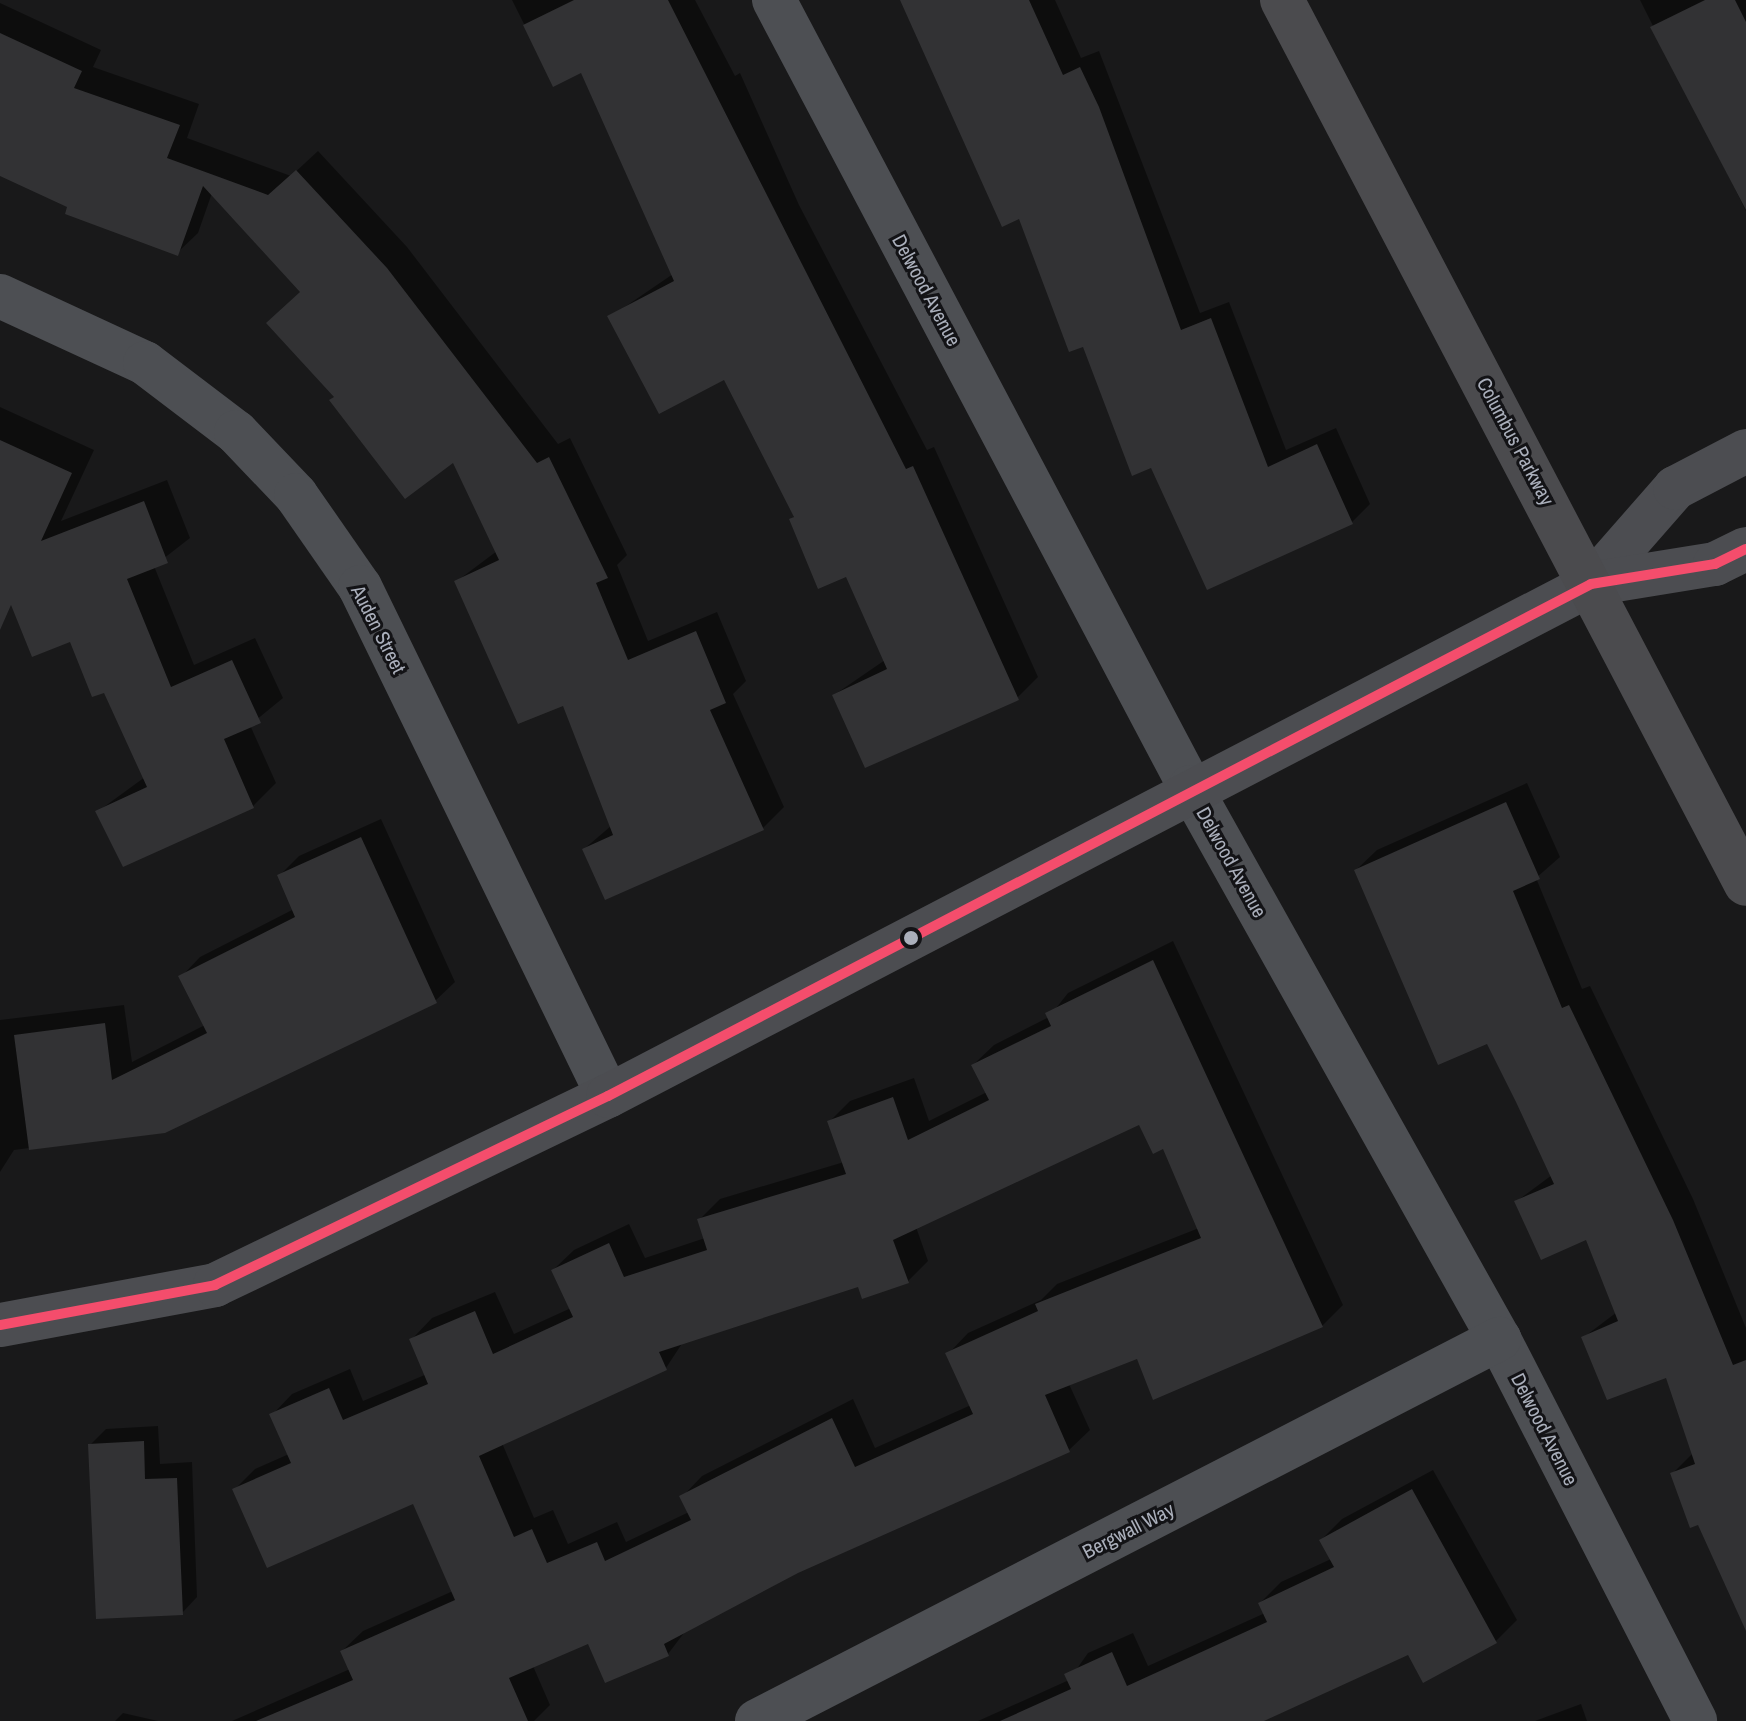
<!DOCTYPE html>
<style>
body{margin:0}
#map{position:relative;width:1746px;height:1721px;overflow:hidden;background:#19191a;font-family:"Archivo Narrow",sans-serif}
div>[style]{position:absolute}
.shadow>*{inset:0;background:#0007}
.building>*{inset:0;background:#323234}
.street>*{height:44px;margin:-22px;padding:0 22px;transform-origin:22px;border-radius:22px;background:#4d4f53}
.secondary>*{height:44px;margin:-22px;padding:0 22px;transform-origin:22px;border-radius:22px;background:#4c4d51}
.primary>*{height:44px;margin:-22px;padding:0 22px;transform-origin:22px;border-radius:22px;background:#4b4b4e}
.bus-1>*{height:10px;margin:-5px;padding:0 5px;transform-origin:5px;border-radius:5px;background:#f44d6c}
.dots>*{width:22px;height:22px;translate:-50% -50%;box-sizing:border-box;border:4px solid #131316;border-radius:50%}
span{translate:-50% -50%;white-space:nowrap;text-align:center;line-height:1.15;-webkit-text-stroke:6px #131316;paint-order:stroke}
.street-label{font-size:20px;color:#aaafbb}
</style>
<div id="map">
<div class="shadow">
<div style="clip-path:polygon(512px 0,695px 0,735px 76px,740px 73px,799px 205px,927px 450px,934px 447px,1038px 677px,1017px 698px,834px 695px,885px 660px,847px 574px,791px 520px,795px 515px,725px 377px,610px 317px,673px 274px,582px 70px,554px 84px)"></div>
<div style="clip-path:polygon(902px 0,1055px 0,1081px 58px,1099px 51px,1200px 313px,1229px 302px,1286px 450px,1336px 428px,1370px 504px,1352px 522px,1208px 587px,1152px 466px)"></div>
<div style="clip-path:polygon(1640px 0,1746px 0,1746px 211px)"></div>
<div style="clip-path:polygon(0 3px,101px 50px,93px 67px,199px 104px,187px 138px,291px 176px,318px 151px,407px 247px,558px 444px,570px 438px,627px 555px,617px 565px,648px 641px,717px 612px,746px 681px,733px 694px,784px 807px,763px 828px,584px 849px,611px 826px,565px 703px,457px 581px,497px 551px,453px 460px,336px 396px,302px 291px,212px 193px,198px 233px,177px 253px,0 174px)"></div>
<div style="clip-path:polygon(0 407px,94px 450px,61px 521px,167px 480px,190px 538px,154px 566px,194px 665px,255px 638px,283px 698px,250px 725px,276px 783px,253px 806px,97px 812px,145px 777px,105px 690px,71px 639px,0 573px)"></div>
<div style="clip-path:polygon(1527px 783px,1560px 857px,1536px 878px,1582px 989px,1590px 986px,1693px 1199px,1746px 1328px,1746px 1598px,1673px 1473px,1694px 1452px,1667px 1375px,1584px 1337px,1617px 1312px,1587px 1238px,1517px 1201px,1552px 1175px,1488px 1041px,1356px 870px,1377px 850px)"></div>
<div style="clip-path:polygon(381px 819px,455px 982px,435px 1001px,167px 1130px,14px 1150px,0 1172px,0 1020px,124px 1005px,132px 1062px,205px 1025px,181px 977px,200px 957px,294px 909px,279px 876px,299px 856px)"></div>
<div style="clip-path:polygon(evenodd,1173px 941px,1343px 1305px,1322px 1326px,1138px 1356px,1069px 1384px,1090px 1430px,1069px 1450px,797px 1571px,687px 1629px,668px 1654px,589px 1641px,533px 1666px,550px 1705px,534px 1721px,232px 1721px,350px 1669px,342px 1651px,363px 1631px,453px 1591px,414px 1502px,234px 1490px,255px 1469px,289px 1454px,272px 1415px,292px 1394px,350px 1369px,363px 1401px,427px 1374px,412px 1339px,432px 1318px,495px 1292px,514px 1334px,571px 1308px,553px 1270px,574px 1250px,629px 1224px,645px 1258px,705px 1238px,699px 1220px,720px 1199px,844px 1162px,829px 1122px,850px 1101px,914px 1078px,929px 1121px,987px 1092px,973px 1065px,994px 1045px,1049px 1017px,1068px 993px,1173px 941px,1140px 1122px,1164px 1146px,1199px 1228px,1057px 1284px,1041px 1300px,968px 1333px,948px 1354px,971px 1405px,875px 1448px,853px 1399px,702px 1476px,682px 1497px,689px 1512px,626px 1542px,617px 1522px,568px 1544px,553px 1510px,534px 1518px,502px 1443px,666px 1368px,683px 1342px,859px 1284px,908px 1281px,928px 1261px,916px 1227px,1140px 1122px)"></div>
<div style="clip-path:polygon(158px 1426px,160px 1464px,192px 1462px,197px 1597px,182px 1613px,90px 1445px,106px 1429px)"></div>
<div style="clip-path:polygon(1433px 1470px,1517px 1620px,1496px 1641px,1409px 1652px,1259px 1721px,978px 1721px,1069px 1680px,1088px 1653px,1133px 1633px,1148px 1666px,1265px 1613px,1260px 1603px,1281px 1582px,1331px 1559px,1321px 1540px,1342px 1519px)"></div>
<div style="clip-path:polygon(1581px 1704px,1587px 1721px,1535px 1721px)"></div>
<div style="clip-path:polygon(123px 1713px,158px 1721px,115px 1721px)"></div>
</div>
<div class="building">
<div style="clip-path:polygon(574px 0,668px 0,906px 469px,913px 466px,1019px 700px,865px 768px,832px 695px,887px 669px,846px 577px,818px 589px,789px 519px,794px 517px,724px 380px,659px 414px,607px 316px,674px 281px,581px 73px,553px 87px,523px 25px)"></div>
<div style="clip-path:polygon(900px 0,1029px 0,1063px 75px,1080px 67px,1099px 107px,1181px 330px,1211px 318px,1268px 467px,1317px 444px,1353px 524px,1207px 590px,1151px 468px,1132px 476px,1083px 347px,1069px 352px,1019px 219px,1002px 227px)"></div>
<div style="clip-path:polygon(1705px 0,1735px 0,1746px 22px,1746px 210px,1650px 27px)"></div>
<div style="clip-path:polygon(0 33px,82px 71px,74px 88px,180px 125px,167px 158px,268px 195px,296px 170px,387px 268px,537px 463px,549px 457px,608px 578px,596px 583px,628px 660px,696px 631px,726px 703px,710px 710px,764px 830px,605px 900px,582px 849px,613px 835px,563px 706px,518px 724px,454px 581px,499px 560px,453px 463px,405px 499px,329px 400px,334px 397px,266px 323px,300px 292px,203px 186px,178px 256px,65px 214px,67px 207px,0 176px)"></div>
<div style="clip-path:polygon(0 440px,72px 473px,41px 541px,144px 501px,168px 563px,127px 579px,171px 687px,232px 660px,261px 723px,224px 739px,254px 808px,123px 867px,95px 811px,147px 787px,104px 693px,92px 697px,70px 642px,32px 657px,11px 605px,0 630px)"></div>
<div style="clip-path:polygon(1506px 802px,1540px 879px,1513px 891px,1562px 1008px,1569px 1005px,1673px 1220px,1733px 1365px,1746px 1360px,1746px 1631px,1698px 1525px,1690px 1528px,1670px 1473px,1695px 1464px,1666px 1378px,1607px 1400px,1581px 1337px,1618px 1321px,1586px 1240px,1541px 1260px,1514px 1201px,1554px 1184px,1516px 1102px,1487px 1044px,1438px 1065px,1354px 870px)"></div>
<div style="clip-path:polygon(361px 837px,437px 1003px,165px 1133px,29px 1150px,14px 1035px,105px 1023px,112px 1080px,207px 1033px,178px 976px,295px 917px,277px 875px)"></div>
<div style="clip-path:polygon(evenodd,1153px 960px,1323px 1327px,1153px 1400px,1137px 1359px,1045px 1395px,1070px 1452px,798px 1573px,664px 1644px,669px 1656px,605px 1683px,588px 1644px,509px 1678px,528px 1721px,256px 1721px,353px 1680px,340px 1651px,455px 1600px,413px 1504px,267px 1568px,232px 1489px,291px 1463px,269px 1414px,329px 1388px,343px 1420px,428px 1384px,409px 1339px,475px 1311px,493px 1354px,573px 1317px,551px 1270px,609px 1243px,624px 1277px,707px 1250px,697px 1219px,846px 1174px,827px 1121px,893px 1097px,908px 1140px,989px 1100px,971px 1065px,1051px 1026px,1045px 1013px,1153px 960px,1139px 1125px,1153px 1154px,1163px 1149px,1201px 1238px,1035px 1304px,1038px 1311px,945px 1353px,973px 1414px,855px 1467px,832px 1418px,679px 1496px,691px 1520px,605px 1561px,597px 1542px,547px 1563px,532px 1529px,514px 1537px,479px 1456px,667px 1370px,659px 1352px,858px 1287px,862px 1299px,909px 1283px,893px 1240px,1139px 1125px)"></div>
<div style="clip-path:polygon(144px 1441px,145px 1479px,177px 1478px,183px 1615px,96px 1619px,88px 1444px)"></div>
<div style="clip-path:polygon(1412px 1489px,1497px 1643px,1423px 1683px,1408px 1655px,1264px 1721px,1000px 1721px,1071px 1689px,1064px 1674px,1112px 1652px,1127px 1686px,1267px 1622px,1258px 1603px,1334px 1567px,1319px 1540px)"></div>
</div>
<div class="street">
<div style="left:774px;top:0;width:890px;rotate:62.14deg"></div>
<div style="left:1190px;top:787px;width:633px;rotate:60.76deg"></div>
<div style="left:1499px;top:1339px;width:429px;rotate:62.8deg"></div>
<div style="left:0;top:296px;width:160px;rotate:24.8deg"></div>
<div style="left:145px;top:363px;width:114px;rotate:37.2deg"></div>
<div style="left:236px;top:432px;width:87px;rotate:46.4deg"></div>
<div style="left:296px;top:495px;width:112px;rotate:55.2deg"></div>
<div style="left:360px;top:587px;width:566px;rotate:64.02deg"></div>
<div style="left:757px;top:1721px;width:835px;rotate:-27.24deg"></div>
</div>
<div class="secondary">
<div style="left:1591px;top:584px;width:128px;rotate:-48.8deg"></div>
<div style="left:1675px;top:488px;width:80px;rotate:-27.5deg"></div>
<div style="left:0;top:1325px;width:219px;rotate:-10.5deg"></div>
<div style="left:215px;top:1285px;width:436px;rotate:-25.7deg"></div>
<div style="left:608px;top:1096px;width:1108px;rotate:-27.51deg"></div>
<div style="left:1591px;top:584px;width:126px;rotate:-9.2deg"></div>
<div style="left:1715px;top:564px;width:34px;rotate:-26deg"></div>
</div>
<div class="primary">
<div style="left:1282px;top:0;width:998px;rotate:62.31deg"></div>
</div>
<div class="bus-1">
<div style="left:0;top:1325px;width:219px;rotate:-10.5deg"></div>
<div style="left:215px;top:1285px;width:436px;rotate:-25.7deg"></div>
<div style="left:608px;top:1096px;width:1108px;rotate:-27.51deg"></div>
<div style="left:1591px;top:584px;width:126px;rotate:-9.2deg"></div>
<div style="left:1715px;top:564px;width:34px;rotate:-26deg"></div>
</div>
<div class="dots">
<div style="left:911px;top:938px;background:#aaafbb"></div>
</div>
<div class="street-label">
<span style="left:927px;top:290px;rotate:62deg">Delwood Avenue</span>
<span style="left:1516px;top:441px;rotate:62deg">Columbus Parkway</span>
<span style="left:379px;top:629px;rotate:63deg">Auden Street</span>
<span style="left:1232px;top:862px;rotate:61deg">Delwood Avenue</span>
<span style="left:1545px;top:1429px;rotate:63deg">Delwood Avenue</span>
<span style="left:1128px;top:1530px;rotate:-27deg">Bergwall Way</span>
</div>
</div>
